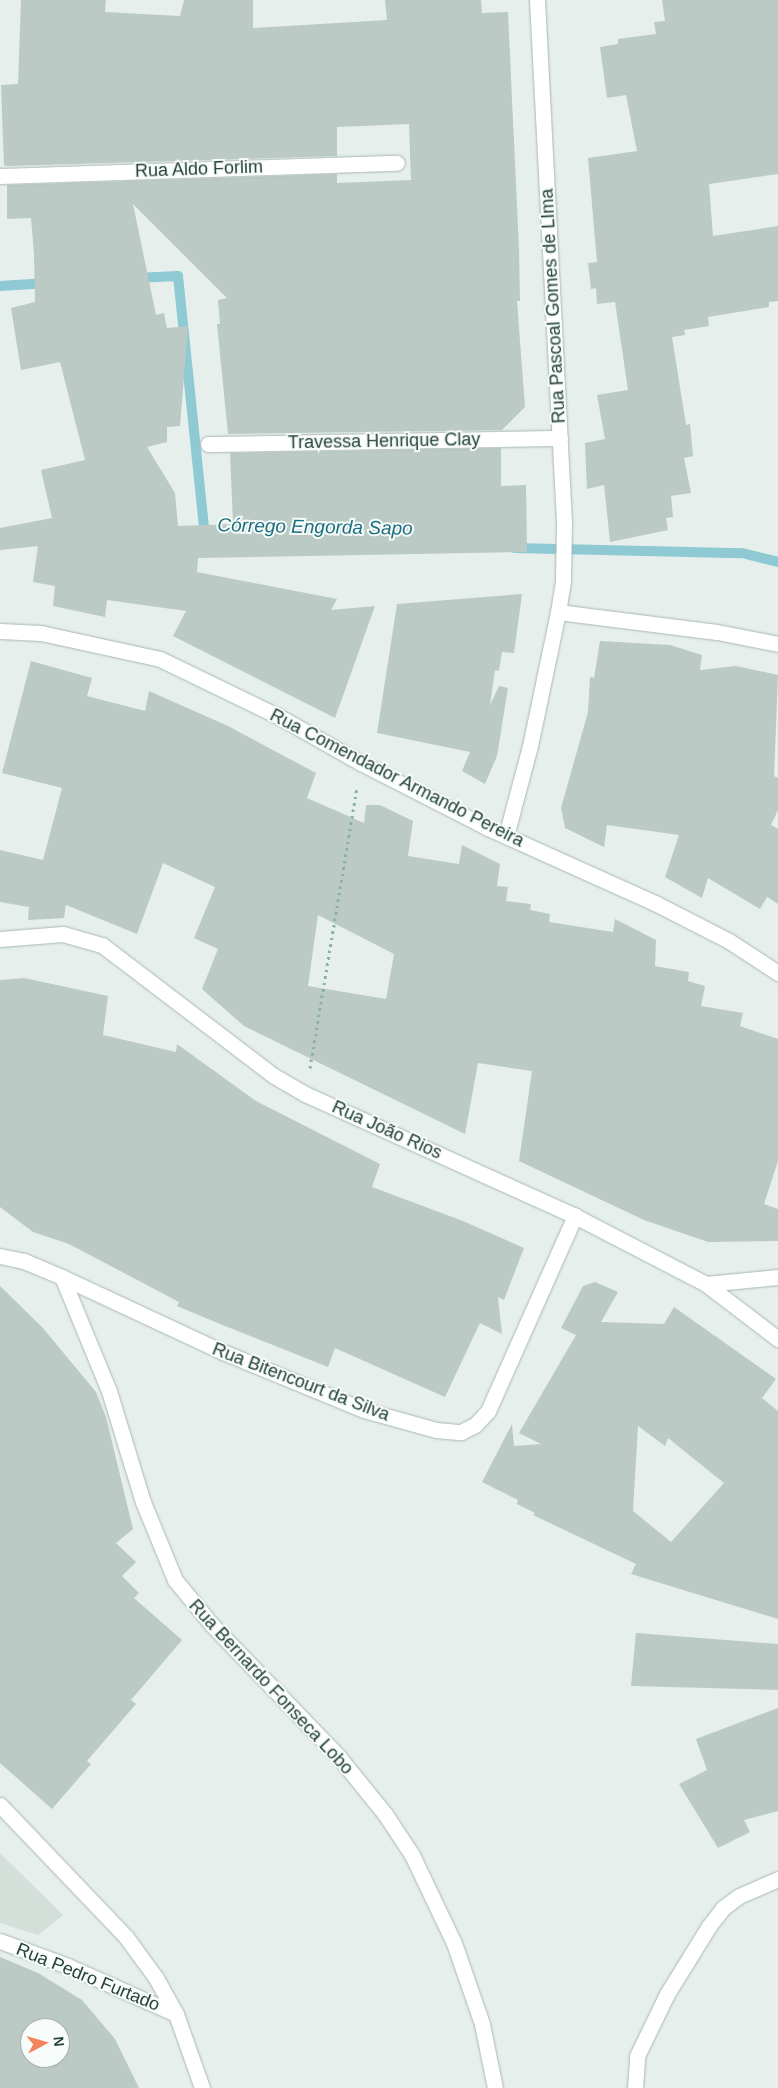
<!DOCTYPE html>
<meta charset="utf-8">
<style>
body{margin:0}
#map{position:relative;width:778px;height:2088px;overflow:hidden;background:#e6efeb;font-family:Arial,sans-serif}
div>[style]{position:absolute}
.built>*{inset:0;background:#d4dfda}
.stream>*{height:10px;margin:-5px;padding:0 5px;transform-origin:5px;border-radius:5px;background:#8ec9d4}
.building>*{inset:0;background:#bbcac4}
.path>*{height:3px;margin-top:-1.5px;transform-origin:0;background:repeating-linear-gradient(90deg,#86b3a5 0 2.5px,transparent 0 6.5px)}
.roads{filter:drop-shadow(0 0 1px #a8b8b2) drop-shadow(0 0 1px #a8b8b2)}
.minor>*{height:15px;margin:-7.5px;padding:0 7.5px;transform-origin:7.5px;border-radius:7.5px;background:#fff}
span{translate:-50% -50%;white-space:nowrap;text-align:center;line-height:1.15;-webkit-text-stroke:4px #f7fbf9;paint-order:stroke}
.street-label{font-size:18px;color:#24423a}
.water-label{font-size:19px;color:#1c6f80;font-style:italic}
.north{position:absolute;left:20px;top:2018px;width:50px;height:50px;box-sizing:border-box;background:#f7fbf9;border:1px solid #a3b1ad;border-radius:50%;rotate:84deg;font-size:14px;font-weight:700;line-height:20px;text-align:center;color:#24423a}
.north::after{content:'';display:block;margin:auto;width:18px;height:22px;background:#f4845f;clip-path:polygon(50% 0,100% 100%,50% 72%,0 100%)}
</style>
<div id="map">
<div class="built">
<div style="clip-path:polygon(0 1853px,63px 1915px,38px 1935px,0 1923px)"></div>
</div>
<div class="stream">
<div style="left:135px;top:278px;width:43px;rotate:-2.7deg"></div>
<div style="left:178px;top:276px;width:262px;rotate:84.1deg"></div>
<div style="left:0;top:286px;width:48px;rotate:-3.6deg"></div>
<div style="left:515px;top:548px;width:227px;rotate:1.3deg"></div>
<div style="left:742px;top:553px;width:37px;rotate:14deg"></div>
</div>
<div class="building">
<div style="clip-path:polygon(21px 0,106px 0,105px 12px,180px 16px,184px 0,253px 0,253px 28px,387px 20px,385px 0,481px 0,482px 13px,508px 12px,519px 250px,520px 301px,517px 301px,525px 407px,502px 430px,228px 434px,217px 324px,220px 324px,218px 300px,227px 298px,133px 204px,156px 315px,164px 313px,167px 328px,188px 326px,180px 426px,167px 427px,167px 442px,147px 447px,175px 493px,178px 526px,233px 524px,230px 453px,501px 448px,501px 486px,526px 485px,527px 552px,198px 558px,197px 572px,337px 599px,331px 610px,375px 606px,335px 718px,173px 636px,186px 611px,107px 600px,105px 617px,53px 606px,55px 586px,33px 582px,38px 546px,0 550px,0 528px,52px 518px,41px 470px,85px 460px,60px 362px,21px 370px,11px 308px,35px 302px,34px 254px,31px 218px,7px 219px,7px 185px,337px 174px,337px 183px,411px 180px,409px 124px,337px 127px,337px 156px,7px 166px,4px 165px,1px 85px,18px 84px)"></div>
<div style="clip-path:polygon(662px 0,778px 0,778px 174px,709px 184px,713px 236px,778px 226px,778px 301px,769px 302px,769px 307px,708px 317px,709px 326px,684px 330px,685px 335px,672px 337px,686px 425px,690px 424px,693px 456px,684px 458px,691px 493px,671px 496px,673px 517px,666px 518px,668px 530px,610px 542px,604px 485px,587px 489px,585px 443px,605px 439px,597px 395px,628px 390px,615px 302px,597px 304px,596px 288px,591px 289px,588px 263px,597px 262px,588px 158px,637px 151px,626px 95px,607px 98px,600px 47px,618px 44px,618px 39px,656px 34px,654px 22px,665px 21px)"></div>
<div style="clip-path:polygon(522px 594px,514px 653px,502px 652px,499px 671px,495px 670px,490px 705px,499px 686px,508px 688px,497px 756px,485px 784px,462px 771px,470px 752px,377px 733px,397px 604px)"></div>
<div style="clip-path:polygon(600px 641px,670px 645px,702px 655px,700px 670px,736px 666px,778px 675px,774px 776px,778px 778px,778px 810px,771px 825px,778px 829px,778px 904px,767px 897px,760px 909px,708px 878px,702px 898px,665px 877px,679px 835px,607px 825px,604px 847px,565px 828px,561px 808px,588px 712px,590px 677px,594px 678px)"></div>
<div style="clip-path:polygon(evenodd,31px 661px,92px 678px,87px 696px,145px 711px,149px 691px,228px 726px,316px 773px,307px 798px,364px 823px,366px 805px,380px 805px,413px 821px,408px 856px,459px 864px,462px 845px,500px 864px,497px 886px,508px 887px,506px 901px,531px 904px,530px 910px,550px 914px,549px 922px,613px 932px,615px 919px,656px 940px,655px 966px,689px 972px,688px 981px,705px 986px,701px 1006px,743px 1013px,740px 1026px,778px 1039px,778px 1161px,764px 1204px,778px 1209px,778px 1241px,708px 1242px,644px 1220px,519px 1161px,532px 1071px,478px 1063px,465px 1134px,244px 1026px,202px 989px,218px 949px,194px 938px,215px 887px,163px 863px,137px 934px,66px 905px,64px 918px,28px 920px,29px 907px,0 902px,0 850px,43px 860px,62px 788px,2px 773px,31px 661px,318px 915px,394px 954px,386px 999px,308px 986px,318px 915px)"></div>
<div style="clip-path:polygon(24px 978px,108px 996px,103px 1035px,176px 1052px,177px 1044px,256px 1101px,380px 1164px,372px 1187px,463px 1221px,524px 1248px,504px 1300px,498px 1297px,502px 1334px,480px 1323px,445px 1397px,335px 1348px,328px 1367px,220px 1324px,177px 1306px,179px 1302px,69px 1244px,33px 1232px,0 1207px,0 980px)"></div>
<div style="clip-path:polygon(evenodd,595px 1282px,618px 1292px,601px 1322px,664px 1324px,674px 1307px,776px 1379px,762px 1398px,778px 1411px,778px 1619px,631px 1574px,636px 1564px,533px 1515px,535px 1513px,517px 1504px,518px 1500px,482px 1482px,512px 1424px,514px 1446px,541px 1444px,519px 1433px,576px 1335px,561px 1328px,583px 1286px,595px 1282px,638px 1426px,665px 1446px,668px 1438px,724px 1483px,671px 1542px,633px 1511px,638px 1426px)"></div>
<div style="clip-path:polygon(0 1286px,42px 1327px,96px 1392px,106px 1417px,133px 1529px,116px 1543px,136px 1562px,122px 1576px,139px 1593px,134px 1598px,182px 1640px,131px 1700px,136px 1704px,87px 1761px,91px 1764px,52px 1809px,0 1763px)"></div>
<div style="clip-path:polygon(636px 1633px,778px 1644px,778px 1690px,631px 1686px)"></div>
<div style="clip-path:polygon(778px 1708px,778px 1811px,744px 1820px,750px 1832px,718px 1848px,679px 1784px,707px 1770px,696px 1739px)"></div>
<div style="clip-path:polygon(evenodd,0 1957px,38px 1973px,82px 2000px,115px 2039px,139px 2088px,0 2088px,0 1957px,30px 2028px,60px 2028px,60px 2058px,30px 2058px,30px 2028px)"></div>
</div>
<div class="path">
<div style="left:310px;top:1068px;width:284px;rotate:-80.5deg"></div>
</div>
<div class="roads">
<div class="minor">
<div style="left:537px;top:0;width:523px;rotate:87.04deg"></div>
<div style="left:564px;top:522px;width:59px;rotate:91deg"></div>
<div style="left:563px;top:581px;width:31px;rotate:99deg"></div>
<div style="left:0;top:176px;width:397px;rotate:-1.9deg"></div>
<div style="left:208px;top:444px;width:352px;rotate:-1deg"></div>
<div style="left:0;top:631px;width:41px;rotate:2.8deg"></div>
<div style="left:41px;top:633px;width:122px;rotate:12.3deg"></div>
<div style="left:160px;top:659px;width:129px;rotate:25.8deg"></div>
<div style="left:276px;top:715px;width:98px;rotate:29.5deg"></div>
<div style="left:361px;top:763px;width:143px;rotate:27.1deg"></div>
<div style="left:488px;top:828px;width:183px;rotate:24.2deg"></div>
<div style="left:655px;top:903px;width:83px;rotate:27.2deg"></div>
<div style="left:729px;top:941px;width:59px;rotate:33.1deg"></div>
<div style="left:506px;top:836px;width:93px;rotate:-75.1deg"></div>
<div style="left:530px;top:746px;width:137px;rotate:-78.2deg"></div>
<div style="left:558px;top:612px;width:160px;rotate:7.2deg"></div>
<div style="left:717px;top:632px;width:62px;rotate:11.1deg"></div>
<div style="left:0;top:939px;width:63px;rotate:-4.5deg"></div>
<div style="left:63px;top:934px;width:41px;rotate:15.8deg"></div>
<div style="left:102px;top:945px;width:216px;rotate:37.3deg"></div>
<div style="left:274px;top:1076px;width:36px;rotate:30deg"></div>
<div style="left:305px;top:1094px;width:296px;rotate:24.3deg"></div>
<div style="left:575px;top:1216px;width:148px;rotate:27.4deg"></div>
<div style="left:706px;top:1284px;width:91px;rotate:37.4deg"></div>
<div style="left:0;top:1256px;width:25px;rotate:12deg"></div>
<div style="left:24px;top:1261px;width:41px;rotate:22.8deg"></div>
<div style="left:62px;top:1277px;width:178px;rotate:25deg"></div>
<div style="left:223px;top:1352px;width:152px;rotate:22.4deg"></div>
<div style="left:364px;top:1410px;width:75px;rotate:15.5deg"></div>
<div style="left:436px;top:1430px;width:25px;rotate:5deg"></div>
<div style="left:461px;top:1432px;width:16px;rotate:-27deg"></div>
<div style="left:475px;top:1425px;width:19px;rotate:-47deg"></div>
<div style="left:488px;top:1411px;width:214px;rotate:-66deg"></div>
<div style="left:62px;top:1277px;width:123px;rotate:67.6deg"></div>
<div style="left:109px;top:1391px;width:116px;rotate:73deg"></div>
<div style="left:143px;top:1502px;width:84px;rotate:67.7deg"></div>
<div style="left:175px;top:1580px;width:58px;rotate:50.6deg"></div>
<div style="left:212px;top:1625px;width:182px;rotate:46.1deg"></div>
<div style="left:338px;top:1756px;width:75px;rotate:51deg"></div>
<div style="left:385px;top:1814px;width:49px;rotate:56.6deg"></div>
<div style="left:412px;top:1855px;width:98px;rotate:64.5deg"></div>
<div style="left:454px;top:1943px;width:86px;rotate:70.9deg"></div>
<div style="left:482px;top:2024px;width:65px;rotate:78.5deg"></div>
<div style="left:706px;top:1284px;width:72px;rotate:-5.6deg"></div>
<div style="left:0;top:1805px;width:182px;rotate:46.3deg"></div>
<div style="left:126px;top:1937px;width:51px;rotate:53.8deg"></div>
<div style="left:156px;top:1978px;width:41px;rotate:60.9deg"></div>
<div style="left:176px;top:2014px;width:78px;rotate:70.6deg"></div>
<div style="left:0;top:1941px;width:72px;rotate:20.2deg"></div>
<div style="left:68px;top:1966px;width:118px;rotate:24deg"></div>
<div style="left:635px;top:2088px;width:32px;rotate:-86deg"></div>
<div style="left:637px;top:2056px;width:69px;rotate:-64.2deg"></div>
<div style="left:667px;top:1994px;width:80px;rotate:-58.3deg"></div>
<div style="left:709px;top:1926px;width:23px;rotate:-52deg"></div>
<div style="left:723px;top:1908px;width:20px;rotate:-37deg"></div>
<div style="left:739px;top:1896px;width:43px;rotate:-23.6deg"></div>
</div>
</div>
<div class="street-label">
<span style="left:199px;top:169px;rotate:-2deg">Rua Aldo Forlim</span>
<span style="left:553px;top:306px;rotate:-93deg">Rua Pascoal Gomes de LIma</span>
<span style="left:384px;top:441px;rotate:-1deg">Travessa Henrique Clay</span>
<span style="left:397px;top:778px;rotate:27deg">Rua Comendador Armando Pereira</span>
<span style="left:387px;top:1130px;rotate:24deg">Rua João Rios</span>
<span style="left:301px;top:1382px;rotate:21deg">Rua Bitencourt da Silva</span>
<span style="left:271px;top:1687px;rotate:47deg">Rua Bernardo Fonseca Lobo</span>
<span style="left:88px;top:1977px;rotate:22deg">Rua Pedro Furtado</span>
</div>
<div class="water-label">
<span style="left:315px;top:527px;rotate:1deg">Córrego Engorda Sapo</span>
</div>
<div class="north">N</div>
</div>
